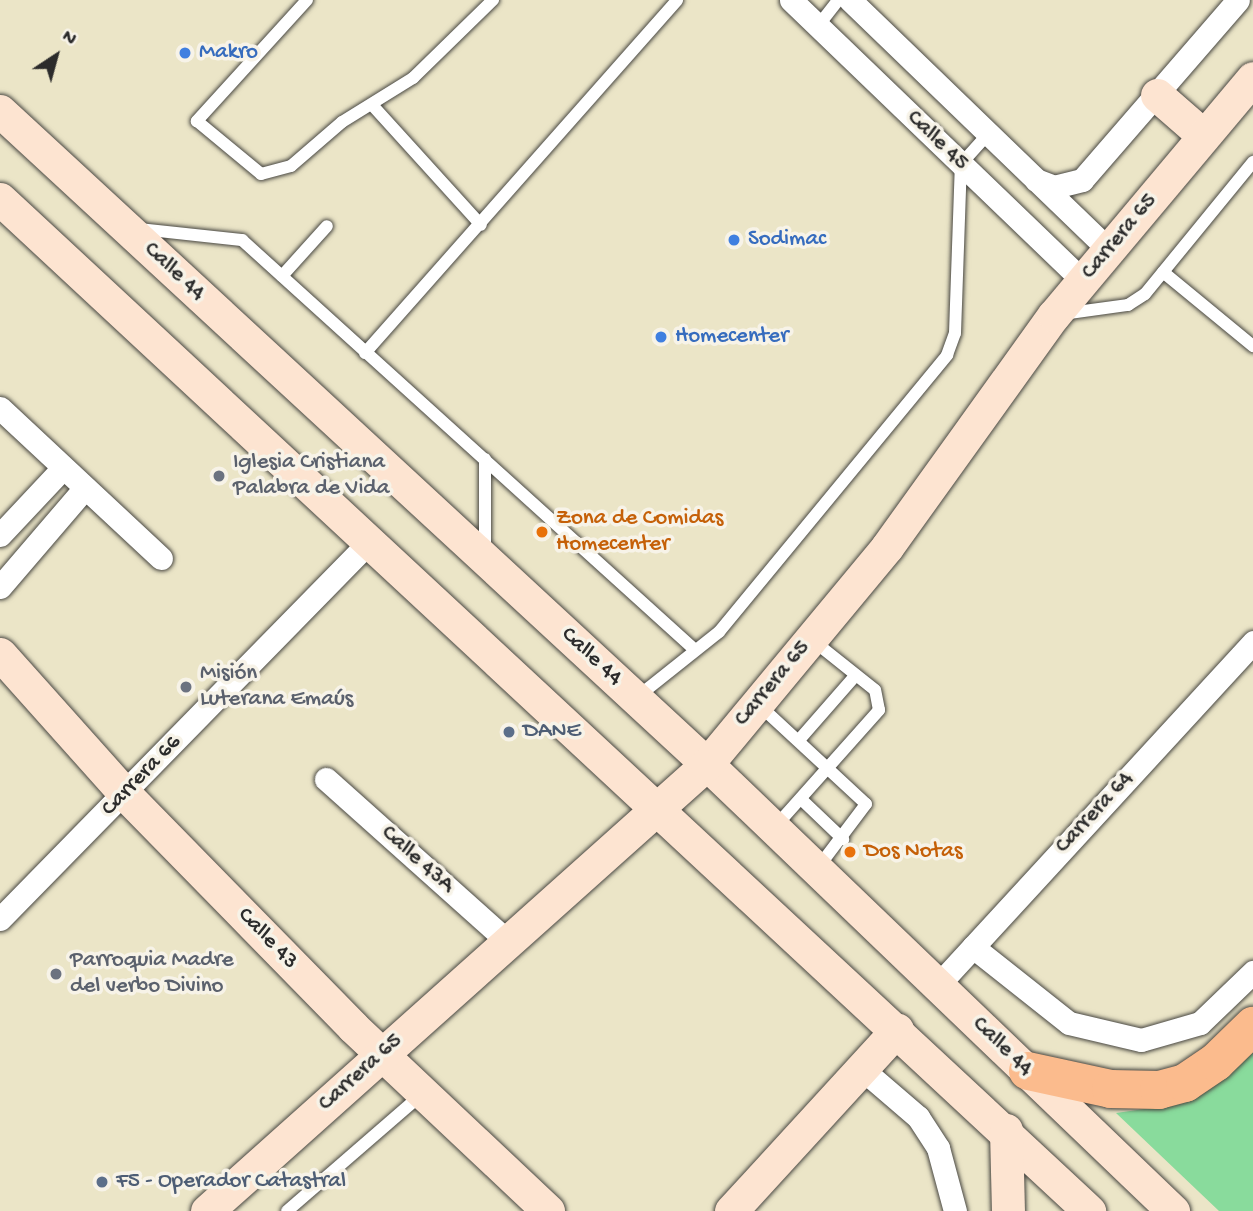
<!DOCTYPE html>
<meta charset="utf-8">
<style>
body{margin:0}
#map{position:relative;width:1253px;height:1211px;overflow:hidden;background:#ebe5c7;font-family:"Gochi Hand",sans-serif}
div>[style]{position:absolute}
.green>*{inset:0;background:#89db9c}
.roads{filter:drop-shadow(0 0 2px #484742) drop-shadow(0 0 2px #484742)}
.lane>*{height:12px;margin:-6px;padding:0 6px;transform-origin:6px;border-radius:6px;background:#fff}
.street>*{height:23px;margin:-11.5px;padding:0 11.5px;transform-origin:11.5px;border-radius:11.5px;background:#fff}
.secondary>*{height:33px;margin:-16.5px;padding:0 16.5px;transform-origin:16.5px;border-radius:16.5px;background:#fde4d1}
.highway>*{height:38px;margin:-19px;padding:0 19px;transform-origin:19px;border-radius:19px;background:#fbbb8d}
.dots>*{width:19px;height:19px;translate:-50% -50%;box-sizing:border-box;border:4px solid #f7f3e8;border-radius:50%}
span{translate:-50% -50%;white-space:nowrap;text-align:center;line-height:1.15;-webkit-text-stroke:7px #f7f3e8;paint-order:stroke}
.shop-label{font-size:23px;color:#366cbe}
.left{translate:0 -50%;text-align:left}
.street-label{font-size:23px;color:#2b2b2b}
.worship-label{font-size:23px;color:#5b616d}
.food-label{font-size:23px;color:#c56008}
.service-label{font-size:23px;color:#4e5e75}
.north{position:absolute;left:21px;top:21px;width:70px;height:70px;-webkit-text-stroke:5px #f7f3e8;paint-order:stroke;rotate:36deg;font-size:19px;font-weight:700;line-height:28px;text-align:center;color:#2b2b2b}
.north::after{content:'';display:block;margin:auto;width:24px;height:32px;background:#2b2b2b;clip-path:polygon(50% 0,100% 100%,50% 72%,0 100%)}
</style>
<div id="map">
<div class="green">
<div style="clip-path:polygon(1253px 1042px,1253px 1211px,1219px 1211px,1116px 1113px,1151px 1108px)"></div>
</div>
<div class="roads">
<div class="lane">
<div style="left:307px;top:0;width:164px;rotate:132.3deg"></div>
<div style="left:197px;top:121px;width:83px;rotate:39.6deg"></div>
<div style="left:261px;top:174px;width:31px;rotate:-15deg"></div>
<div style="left:291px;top:166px;width:67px;rotate:-40.8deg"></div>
<div style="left:342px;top:122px;width:84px;rotate:-31.8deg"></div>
<div style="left:413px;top:78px;width:112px;rotate:-44.3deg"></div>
<div style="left:818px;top:26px;width:33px;rotate:-52deg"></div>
<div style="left:374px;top:107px;width:159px;rotate:47.8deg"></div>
<div style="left:140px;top:229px;width:103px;rotate:6.2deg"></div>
<div style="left:242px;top:240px;width:611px;rotate:42.15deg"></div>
<div style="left:1163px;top:272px;width:117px;rotate:39.4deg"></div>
<div style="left:282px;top:276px;width:67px;rotate:-48deg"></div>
<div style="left:1062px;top:314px;width:67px;rotate:-7.8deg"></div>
<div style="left:1128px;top:305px;width:20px;rotate:-33deg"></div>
<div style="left:1145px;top:294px;width:171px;rotate:-50.7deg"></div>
<div style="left:365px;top:353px;width:471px;rotate:-48.5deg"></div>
<div style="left:485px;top:552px;width:93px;rotate:-90deg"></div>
<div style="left:636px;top:698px;width:106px;rotate:-38.5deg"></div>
<div style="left:719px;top:632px;width:359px;rotate:-50.5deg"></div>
<div style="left:947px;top:355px;width:23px;rotate:-70deg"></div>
<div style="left:955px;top:333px;width:169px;rotate:-88deg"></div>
<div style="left:961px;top:164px;width:40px;rotate:-48deg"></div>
<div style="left:758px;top:704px;width:147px;rotate:42.8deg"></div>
<div style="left:866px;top:804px;width:81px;rotate:127deg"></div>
<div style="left:799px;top:740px;width:86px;rotate:-48.8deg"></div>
<div style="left:802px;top:800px;width:57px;rotate:43.6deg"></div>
<div style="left:774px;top:828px;width:158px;rotate:-48.3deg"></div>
<div style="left:879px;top:710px;width:20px;rotate:-101deg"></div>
<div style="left:875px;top:690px;width:82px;rotate:-141.4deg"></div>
<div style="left:287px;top:1211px;width:179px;rotate:-40.9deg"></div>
</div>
<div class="street">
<div style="left:791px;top:0;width:405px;rotate:43.9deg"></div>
<div style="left:850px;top:0;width:360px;rotate:44deg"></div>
<div style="left:1036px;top:180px;width:19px;rotate:21deg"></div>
<div style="left:1054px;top:187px;width:29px;rotate:-14deg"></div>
<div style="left:1082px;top:180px;width:238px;rotate:-49.1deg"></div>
<div style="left:0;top:408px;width:220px;rotate:43deg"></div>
<div style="left:0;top:535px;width:92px;rotate:-46.8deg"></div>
<div style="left:0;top:587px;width:130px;rotate:-49.4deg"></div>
<div style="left:326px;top:779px;width:243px;rotate:41.8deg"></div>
<div style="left:0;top:919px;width:529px;rotate:-45.61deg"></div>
<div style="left:973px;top:947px;width:122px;rotate:38.4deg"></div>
<div style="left:1069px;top:1023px;width:74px;rotate:13.3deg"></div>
<div style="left:1141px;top:1040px;width:61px;rotate:-16.1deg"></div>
<div style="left:1200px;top:1023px;width:74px;rotate:-43.9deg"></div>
<div style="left:938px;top:985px;width:466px;rotate:-47.4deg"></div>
<div style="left:862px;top:1069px;width:74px;rotate:40.6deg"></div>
<div style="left:918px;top:1117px;width:37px;rotate:57deg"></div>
<div style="left:938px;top:1148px;width:65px;rotate:74.9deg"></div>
</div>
<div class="secondary">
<div style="left:1157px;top:95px;width:62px;rotate:41.1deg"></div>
<div style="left:0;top:111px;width:962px;rotate:42.73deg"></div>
<div style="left:707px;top:764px;width:646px;rotate:43.81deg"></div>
<div style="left:0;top:199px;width:1487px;rotate:42.9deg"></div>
<div style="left:0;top:654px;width:188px;rotate:48.2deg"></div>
<div style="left:125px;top:794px;width:326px;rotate:45.6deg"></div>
<div style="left:353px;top:1027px;width:268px;rotate:43.3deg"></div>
<div style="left:1006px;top:1130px;width:81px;rotate:88.6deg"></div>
<div style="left:207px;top:1211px;width:671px;rotate:-41.8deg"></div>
<div style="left:707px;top:764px;width:282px;rotate:-50.3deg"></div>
<div style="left:887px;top:547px;width:286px;rotate:-54.3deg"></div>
<div style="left:1054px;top:315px;width:309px;rotate:-50deg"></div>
<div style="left:731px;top:1211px;width:246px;rotate:-47.5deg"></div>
</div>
<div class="highway">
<div style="left:1028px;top:1071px;width:85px;rotate:12.2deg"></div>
<div style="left:1111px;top:1089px;width:48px;rotate:1.2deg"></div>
<div style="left:1159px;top:1090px;width:27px;rotate:-15deg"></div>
<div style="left:1185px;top:1083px;width:37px;rotate:-34deg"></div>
<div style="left:1216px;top:1062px;width:52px;rotate:-44.2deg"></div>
</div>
</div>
<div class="dots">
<div style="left:185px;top:53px;background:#3f7fe0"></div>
<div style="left:734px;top:240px;background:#3f7fe0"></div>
<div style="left:661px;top:337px;background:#3f7fe0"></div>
<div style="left:219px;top:476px;background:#6b7280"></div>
<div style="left:542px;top:532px;background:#e8710a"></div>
<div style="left:186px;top:687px;background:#6b7280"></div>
<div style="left:509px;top:732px;background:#5c6f8a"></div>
<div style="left:850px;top:852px;background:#e8710a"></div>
<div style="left:56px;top:974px;background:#6b7280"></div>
<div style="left:102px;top:1182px;background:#5c6f8a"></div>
</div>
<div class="shop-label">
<span class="left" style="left:199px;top:53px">Makro</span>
<span class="left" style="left:748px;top:240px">Sodimac</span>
<span class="left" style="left:675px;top:337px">Homecenter</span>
</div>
<div class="street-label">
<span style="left:937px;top:141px;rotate:44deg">Calle 45</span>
<span style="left:1120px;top:237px;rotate:-50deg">Carrera 65</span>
<span style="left:174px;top:272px;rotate:43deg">Calle 44</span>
<span style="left:591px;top:657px;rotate:43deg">Calle 44</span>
<span style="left:773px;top:684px;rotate:-50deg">Carrera 65</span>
<span style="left:142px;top:776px;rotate:-46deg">Carrera 66</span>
<span style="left:1095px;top:813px;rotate:-47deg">Carrera 64</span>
<span style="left:417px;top:860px;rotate:42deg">Calle 43A</span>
<span style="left:267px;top:939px;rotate:46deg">Calle 43</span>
<span style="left:1002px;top:1047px;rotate:44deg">Calle 44</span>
<span style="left:361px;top:1073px;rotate:-42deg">Carrera 65</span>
</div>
<div class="worship-label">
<span class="left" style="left:233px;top:476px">Iglesia Cristiana<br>Palabra de Vida</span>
<span class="left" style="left:200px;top:687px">Misión<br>Luterana Emaús</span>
<span class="left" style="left:70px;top:974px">Parroquia Madre<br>del verbo Divino</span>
</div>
<div class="food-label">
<span class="left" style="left:556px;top:532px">Zona de Comidas<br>Homecenter</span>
<span class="left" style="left:864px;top:852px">Dos Notas</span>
</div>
<div class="service-label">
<span class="left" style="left:523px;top:732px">DANE</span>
<span class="left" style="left:116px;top:1182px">F5 - Operador Catastral</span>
</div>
<div class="north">N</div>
</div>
